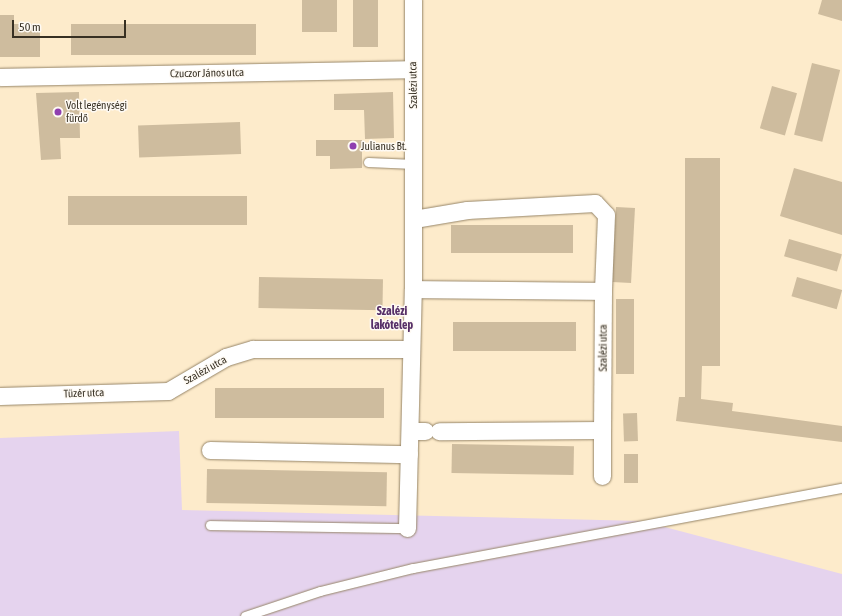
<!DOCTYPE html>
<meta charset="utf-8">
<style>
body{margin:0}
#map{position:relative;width:842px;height:616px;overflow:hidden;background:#fdebcb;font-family:"Asap Condensed",sans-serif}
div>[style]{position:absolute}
.green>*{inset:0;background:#e5d3ee}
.building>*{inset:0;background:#cebc9e;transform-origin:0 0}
.roads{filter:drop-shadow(0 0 1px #968568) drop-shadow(0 0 1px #968568)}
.lane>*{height:9px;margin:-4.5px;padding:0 4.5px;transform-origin:4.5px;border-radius:4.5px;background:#fff}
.street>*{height:17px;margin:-8.5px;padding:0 8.5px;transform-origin:8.5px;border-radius:8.5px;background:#fff}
.dots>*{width:11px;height:11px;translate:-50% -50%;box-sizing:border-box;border:2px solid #fefaf4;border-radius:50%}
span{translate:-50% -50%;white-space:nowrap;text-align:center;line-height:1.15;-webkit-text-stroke:3px #fefaf4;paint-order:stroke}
.street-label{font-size:11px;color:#373023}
.poi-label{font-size:11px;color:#373023}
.left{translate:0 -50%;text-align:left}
.neighbourhood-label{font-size:12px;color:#573068;font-weight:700}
.scale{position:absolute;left:12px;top:20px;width:114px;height:18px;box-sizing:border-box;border:2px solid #373023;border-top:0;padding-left:5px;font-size:12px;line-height:14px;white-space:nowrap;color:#373023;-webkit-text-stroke:3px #fefaf4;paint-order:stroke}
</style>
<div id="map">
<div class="green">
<div style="clip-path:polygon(179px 431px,182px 510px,642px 521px,842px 574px,842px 616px,0 616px,0 438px)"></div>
</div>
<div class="building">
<div style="left:302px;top:0;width:35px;height:32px"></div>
<div style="left:353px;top:0;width:25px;height:47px"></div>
<div style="clip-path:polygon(822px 0,842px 0,842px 21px,818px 14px)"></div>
<div style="clip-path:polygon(0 15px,14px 15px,14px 24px,40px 24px,40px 57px,0 57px)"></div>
<div style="left:256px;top:24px;width:31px;height:185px;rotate:90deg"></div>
<div style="left:812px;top:63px;width:29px;height:74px;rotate:14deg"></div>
<div style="left:772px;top:86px;width:26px;height:44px;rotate:16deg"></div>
<div style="clip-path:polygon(79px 92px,80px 138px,60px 138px,61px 159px,41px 160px,36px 93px)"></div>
<div style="clip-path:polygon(393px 92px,394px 138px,365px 139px,364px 110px,334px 110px,334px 94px)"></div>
<div style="left:240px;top:122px;width:32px;height:102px;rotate:88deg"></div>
<div style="clip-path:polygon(316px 140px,362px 140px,362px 168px,330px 169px,330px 156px,316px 156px)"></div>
<div style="clip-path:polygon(685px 158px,720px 158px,720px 366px,702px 366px,701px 399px,733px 403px,732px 411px,842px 426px,842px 442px,676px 421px,679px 397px,685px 397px)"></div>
<div style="clip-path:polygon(794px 168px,842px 182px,842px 235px,780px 216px)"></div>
<div style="left:247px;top:196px;width:29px;height:179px;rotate:90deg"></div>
<div style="left:616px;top:207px;width:19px;height:75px;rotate:3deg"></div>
<div style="left:451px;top:225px;width:122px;height:28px"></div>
<div style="left:789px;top:239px;width:55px;height:18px;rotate:16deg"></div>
<div style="left:259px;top:277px;width:124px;height:31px;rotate:1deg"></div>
<div style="left:797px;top:277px;width:47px;height:20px;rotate:16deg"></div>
<div style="left:616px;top:299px;width:18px;height:75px"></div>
<div style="left:453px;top:322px;width:123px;height:29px"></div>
<div style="left:215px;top:388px;width:169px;height:30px"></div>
<div style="left:637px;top:413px;width:28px;height:14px;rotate:88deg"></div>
<div style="left:452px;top:444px;width:122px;height:29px;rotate:1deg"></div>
<div style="left:624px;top:454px;width:14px;height:29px"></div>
<div style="left:207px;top:469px;width:180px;height:34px;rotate:1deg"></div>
</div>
<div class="roads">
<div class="lane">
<div style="left:368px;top:162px;width:46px;rotate:2.5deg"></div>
<div style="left:210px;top:525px;width:197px;rotate:0.9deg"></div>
<div style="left:245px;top:616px;width:79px;rotate:-18.4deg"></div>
<div style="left:320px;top:591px;width:96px;rotate:-13.9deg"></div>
<div style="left:413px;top:568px;width:436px;rotate:-10.6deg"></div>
</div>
<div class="street">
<div style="left:0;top:77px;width:413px;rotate:-1.1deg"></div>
<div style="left:414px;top:219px;width:54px;rotate:-9.6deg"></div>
<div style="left:467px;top:210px;width:128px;rotate:-3.1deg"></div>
<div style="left:595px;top:203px;width:16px;rotate:47deg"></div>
<div style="left:606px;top:215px;width:76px;rotate:92.3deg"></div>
<div style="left:413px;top:289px;width:190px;rotate:0.6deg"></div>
<div style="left:603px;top:291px;width:139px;rotate:90.4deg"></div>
<div style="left:602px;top:430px;width:163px;rotate:179.6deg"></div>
<div style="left:0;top:396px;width:168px;rotate:-1.7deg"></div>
<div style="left:168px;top:391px;width:67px;rotate:-30.4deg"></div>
<div style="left:226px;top:357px;width:28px;rotate:-17deg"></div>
<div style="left:253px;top:349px;width:158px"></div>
<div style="left:602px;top:430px;width:46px;rotate:90deg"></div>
<div style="left:410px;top:431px;width:15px"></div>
<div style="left:210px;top:450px;width:199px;rotate:1.2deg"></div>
<div style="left:407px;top:528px;width:239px;rotate:-88.6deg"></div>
<div style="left:413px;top:289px;width:289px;rotate:-90deg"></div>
</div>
</div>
<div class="dots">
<div style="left:58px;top:112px;background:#8f3fb0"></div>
<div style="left:353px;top:146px;background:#8f3fb0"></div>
</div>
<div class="street-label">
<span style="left:207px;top:73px;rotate:-1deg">Czuczor János utca</span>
<span style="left:413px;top:85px;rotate:-91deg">Szalézi utca</span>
<span style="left:603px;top:348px;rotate:-90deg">Szalézi utca</span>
<span style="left:205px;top:370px;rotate:-29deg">Szalézi utca</span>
<span style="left:84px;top:393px;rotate:-2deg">Tüzér utca</span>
</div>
<div class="poi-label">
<span class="left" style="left:66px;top:112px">Volt legénységi<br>fürdő</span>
<span class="left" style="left:361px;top:146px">Julianus Bt.</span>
</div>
<div class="neighbourhood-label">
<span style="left:392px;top:319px">Szalézi<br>lakótelep</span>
</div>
<div class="scale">50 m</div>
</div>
